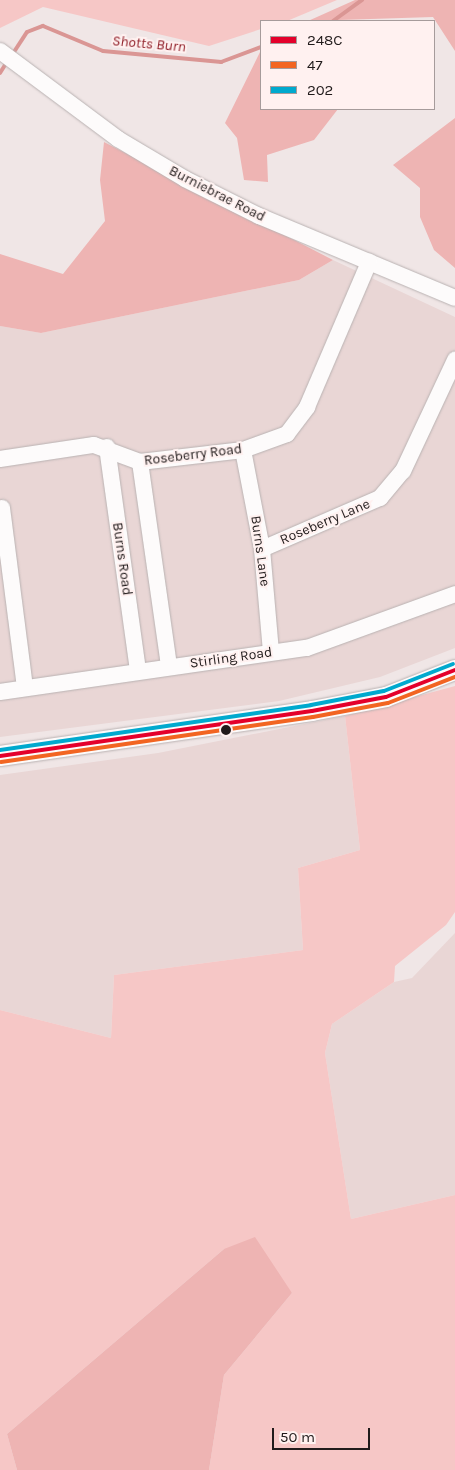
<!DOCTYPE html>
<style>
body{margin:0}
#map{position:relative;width:455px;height:1470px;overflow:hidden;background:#f0e6e6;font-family:Karla,sans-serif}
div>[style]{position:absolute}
.built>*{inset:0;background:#e9d6d5}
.green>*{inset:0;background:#f6c7c6}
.forest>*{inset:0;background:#eeb4b3}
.stream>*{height:4px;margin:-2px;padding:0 2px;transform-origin:2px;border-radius:2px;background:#da9694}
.roads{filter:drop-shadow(0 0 1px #b9b2b2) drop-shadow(0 0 1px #b9b2b2)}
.minor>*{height:16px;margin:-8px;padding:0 8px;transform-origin:8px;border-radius:8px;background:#fdfbfb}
.major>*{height:20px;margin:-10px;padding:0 10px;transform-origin:10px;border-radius:10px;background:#fdfbfb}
.bus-1>*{height:4px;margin:-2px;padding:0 2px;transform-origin:2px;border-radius:2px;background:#e4002b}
.bus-2>*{height:4px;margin:-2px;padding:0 2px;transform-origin:2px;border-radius:2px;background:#f26522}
.bus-3>*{height:4px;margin:-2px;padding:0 2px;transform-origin:2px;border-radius:2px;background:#00a9ce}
.dots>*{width:14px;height:14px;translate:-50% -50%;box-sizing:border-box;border:2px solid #fff1f0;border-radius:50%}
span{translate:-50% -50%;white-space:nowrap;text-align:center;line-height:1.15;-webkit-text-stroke:4px #fff1f0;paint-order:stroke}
.street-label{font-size:14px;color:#211b1b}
.water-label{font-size:15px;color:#901f28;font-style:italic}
.legend{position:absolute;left:260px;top:20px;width:175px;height:90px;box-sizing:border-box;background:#fff1f0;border:1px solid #a69b9b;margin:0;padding:6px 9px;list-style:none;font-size:15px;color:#211b1b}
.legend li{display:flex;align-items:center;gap:10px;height:25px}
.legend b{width:25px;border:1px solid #a69b9b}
.scale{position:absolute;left:272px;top:1428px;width:98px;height:22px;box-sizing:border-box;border:2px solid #211b1b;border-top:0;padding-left:6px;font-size:15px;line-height:18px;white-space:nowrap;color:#211b1b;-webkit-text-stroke:4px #fff1f0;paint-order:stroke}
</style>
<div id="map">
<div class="built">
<div style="clip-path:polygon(333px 260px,455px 317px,455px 648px,380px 677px,279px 701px,0 737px,0 326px,41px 333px,299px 280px)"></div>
<div style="clip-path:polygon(345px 716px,360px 850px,298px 868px,303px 950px,114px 975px,111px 1038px,0 1010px,0 775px,158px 753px)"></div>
<div style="clip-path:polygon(455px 933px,455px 1195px,351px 1219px,325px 1053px,332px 1024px,394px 982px,412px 978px)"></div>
</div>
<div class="green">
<div style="clip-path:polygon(0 0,337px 0,287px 21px,261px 21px,261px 29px,209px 46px,43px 7px,0 28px)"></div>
<div style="clip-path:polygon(455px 686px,455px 912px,446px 925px,395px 966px,394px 982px,332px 1024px,325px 1053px,351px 1219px,455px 1195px,455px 1470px,209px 1470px,224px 1375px,292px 1293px,224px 1249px,7px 1434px,17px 1470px,0 1470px,0 1010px,111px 1038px,114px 975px,303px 950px,298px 868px,360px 850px,345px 716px)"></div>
</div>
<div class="forest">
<div style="clip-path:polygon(355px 0,455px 0,455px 51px,433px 17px,308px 21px)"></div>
<div style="clip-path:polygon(261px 50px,261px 109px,338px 109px,314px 140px,267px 155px,268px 182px,244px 180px,237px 138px,225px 123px)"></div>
<div style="clip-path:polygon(455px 118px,455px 268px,434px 250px,420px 217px,420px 188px,393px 165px)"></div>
<div style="clip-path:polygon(104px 142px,333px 260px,299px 280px,41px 333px,0 326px,0 254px,63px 274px,105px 221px,100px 180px)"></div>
<div style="clip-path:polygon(255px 1237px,292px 1293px,224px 1375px,209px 1470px,17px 1470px,7px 1434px,224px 1249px)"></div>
</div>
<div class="stream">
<div style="left:333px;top:21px;width:36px;rotate:-36deg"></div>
<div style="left:12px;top:55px;width:27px;rotate:-57deg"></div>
<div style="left:27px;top:32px;width:17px;rotate:-21deg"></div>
<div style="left:43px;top:26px;width:65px;rotate:22.6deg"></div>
<div style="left:103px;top:51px;width:119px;rotate:5.3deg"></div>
<div style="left:221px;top:62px;width:43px;rotate:-20.6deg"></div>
<div style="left:0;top:73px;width:13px;rotate:-58deg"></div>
</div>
<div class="roads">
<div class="minor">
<div style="left:0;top:51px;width:147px;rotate:36.7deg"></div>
<div style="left:118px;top:139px;width:78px;rotate:30.8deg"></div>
<div style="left:185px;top:179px;width:83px;rotate:26.6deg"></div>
<div style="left:259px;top:216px;width:212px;rotate:22.7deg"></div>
<div style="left:107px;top:447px;width:226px;rotate:82.1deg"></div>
<div style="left:243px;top:450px;width:101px;rotate:79.1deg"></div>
<div style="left:262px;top:549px;width:103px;rotate:85deg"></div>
<div style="left:0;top:459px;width:95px;rotate:-8.5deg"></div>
<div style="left:94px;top:445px;width:49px;rotate:20.3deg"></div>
<div style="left:140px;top:462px;width:104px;rotate:-6.6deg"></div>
<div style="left:243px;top:450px;width:47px;rotate:-20deg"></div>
<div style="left:287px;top:434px;width:34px;rotate:-53deg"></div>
<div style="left:307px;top:407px;width:158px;rotate:-66.8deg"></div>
<div style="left:140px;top:462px;width:207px;rotate:81.9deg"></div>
<div style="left:2px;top:508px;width:181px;rotate:82.7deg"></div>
<div style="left:262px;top:549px;width:129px;rotate:-23.4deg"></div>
<div style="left:380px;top:498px;width:35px;rotate:-50deg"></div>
<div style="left:403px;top:471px;width:123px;rotate:-64.9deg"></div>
<div style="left:0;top:692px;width:310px;rotate:-8.2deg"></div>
<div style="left:307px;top:648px;width:158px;rotate:-20deg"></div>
</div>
<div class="major">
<div style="left:0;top:756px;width:315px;rotate:-8.2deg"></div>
<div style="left:312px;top:711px;width:75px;rotate:-10.7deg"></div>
<div style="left:386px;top:697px;width:74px;rotate:-21.4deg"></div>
</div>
</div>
<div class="bus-1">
<div style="left:0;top:756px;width:315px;rotate:-8.2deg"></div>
<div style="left:312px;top:711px;width:75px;rotate:-10.7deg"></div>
<div style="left:386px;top:697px;width:74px;rotate:-21.4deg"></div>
</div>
<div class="bus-2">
<div style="left:1px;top:762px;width:315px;rotate:-8.2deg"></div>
<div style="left:313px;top:717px;width:76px;rotate:-10.6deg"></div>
<div style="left:388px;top:703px;width:72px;rotate:-21.2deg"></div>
</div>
<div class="bus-3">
<div style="left:0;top:750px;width:314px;rotate:-8.2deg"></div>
<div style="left:311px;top:705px;width:74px;rotate:-10.9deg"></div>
<div style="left:384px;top:691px;width:74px;rotate:-21.4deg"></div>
</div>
<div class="dots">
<div style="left:226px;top:730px;background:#211b1b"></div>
</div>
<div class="street-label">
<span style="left:217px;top:194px;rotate:27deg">Burniebrae Road</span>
<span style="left:193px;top:455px;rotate:-7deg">Roseberry Road</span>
<span style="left:325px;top:522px;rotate:-23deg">Roseberry Lane</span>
<span style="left:260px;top:551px;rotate:82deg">Burns Lane</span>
<span style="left:122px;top:559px;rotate:82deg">Burns Road</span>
<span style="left:231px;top:658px;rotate:-8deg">Stirling Road</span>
</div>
<div class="water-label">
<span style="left:149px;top:44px;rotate:5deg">Shotts Burn</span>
</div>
<ul class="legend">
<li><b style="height:6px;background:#e4002b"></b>248C</li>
<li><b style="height:6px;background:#f26522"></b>47</li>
<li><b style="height:6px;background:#00a9ce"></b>202</li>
</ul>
<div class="scale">50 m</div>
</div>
